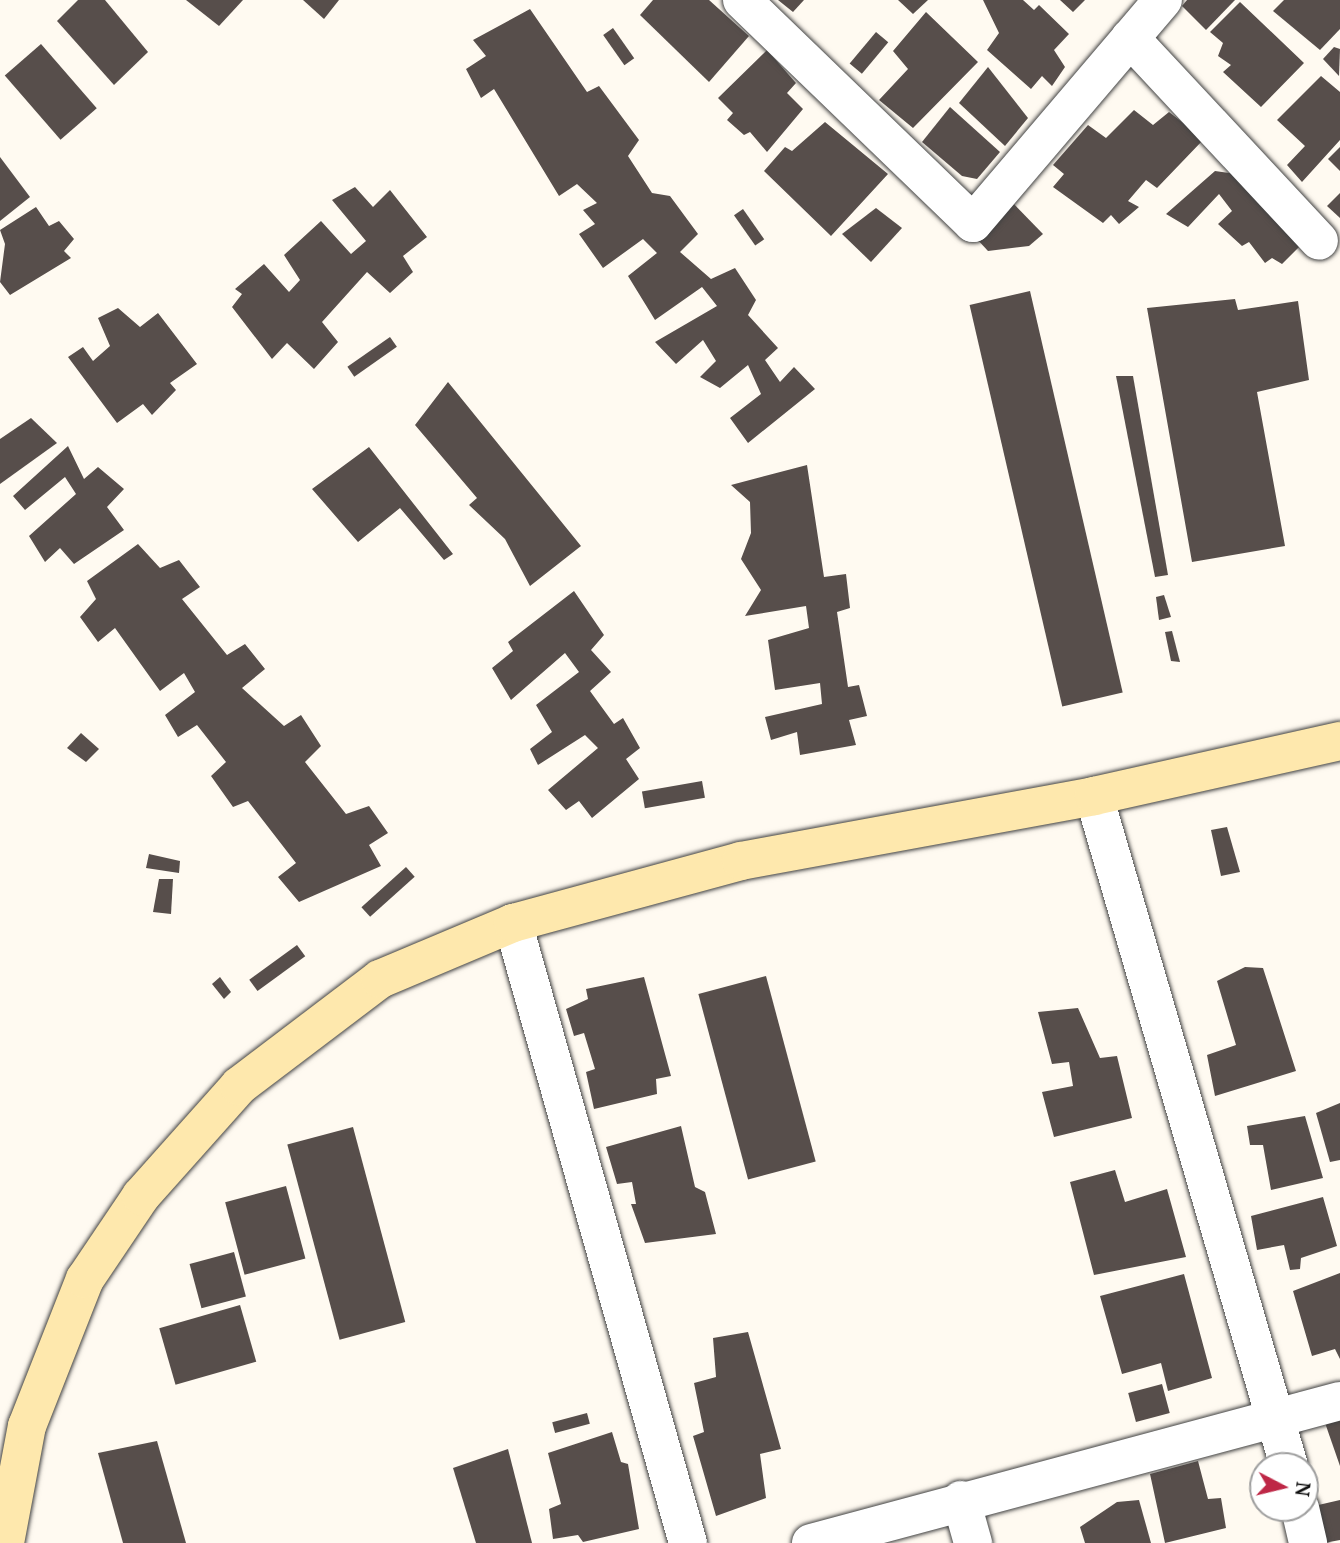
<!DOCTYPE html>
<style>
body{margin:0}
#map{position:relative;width:1340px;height:1543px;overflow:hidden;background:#fffaf1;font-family:"PT Serif",serif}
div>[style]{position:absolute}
.building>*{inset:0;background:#574e4b;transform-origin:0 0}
.roads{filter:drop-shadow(0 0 2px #424242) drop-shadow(0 0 2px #424242)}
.street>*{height:38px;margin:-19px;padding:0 19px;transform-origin:19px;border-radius:19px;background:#fff}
.secondary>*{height:38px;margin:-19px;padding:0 19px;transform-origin:19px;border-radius:19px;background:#fee8ad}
span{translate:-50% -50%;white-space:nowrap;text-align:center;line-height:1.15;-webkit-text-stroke:7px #fff;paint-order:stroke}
.north{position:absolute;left:1249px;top:1452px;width:70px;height:70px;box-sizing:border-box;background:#fff;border:2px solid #9f9f9f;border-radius:50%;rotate:97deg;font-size:19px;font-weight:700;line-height:28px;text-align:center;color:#0f0f0f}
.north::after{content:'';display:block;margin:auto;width:24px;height:32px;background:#be2746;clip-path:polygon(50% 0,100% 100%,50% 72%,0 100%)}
</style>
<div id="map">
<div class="building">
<div style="clip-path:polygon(78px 0,105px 0,148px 52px,114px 85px,57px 21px)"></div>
<div style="clip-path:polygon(186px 0,243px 0,219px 26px)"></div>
<div style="clip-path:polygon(303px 0,339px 0,324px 19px)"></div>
<div style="clip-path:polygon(653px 0,709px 0,749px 36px,709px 82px,640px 15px)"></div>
<div style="clip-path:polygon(778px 0,804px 0,793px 12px)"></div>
<div style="clip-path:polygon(898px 0,928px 0,913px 14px)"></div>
<div style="clip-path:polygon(983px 0,1023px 0,1034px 10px,1039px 5px,1069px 34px,1054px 50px,1065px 67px,1052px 86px,1042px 76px,1031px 89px,987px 50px,999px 33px)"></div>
<div style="clip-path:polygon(1060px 0,1099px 0,1085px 0,1073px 12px)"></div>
<div style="clip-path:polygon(1187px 0,1235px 0,1206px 30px,1182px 6px)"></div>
<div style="clip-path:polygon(1284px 0,1340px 0,1340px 29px,1320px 50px,1273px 11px)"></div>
<div style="clip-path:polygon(1240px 2px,1304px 63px,1261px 107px,1223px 72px,1231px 65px,1218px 56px,1223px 43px,1210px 32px)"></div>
<div style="clip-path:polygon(530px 9px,587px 92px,599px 86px,639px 140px,628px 156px,652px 193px,670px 196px,698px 234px,680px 252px,711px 279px,735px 268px,756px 300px,748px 315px,778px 348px,765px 360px,780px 382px,794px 367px,815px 389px,748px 443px,730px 418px,761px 394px,748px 365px,720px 388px,700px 377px,716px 361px,703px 340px,676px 364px,655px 342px,717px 306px,702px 287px,655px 320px,628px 276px,657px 253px,643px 239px,603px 268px,579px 234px,595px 224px,583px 210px,597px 203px,577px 184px,559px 196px,494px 89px,481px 98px,466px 69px,486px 56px,473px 40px)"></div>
<div style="clip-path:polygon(926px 12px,978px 62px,913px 128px,879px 100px,908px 69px,893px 51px)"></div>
<div style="left:613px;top:28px;width:37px;height:12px;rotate:55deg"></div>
<div style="left:876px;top:32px;width:16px;height:41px;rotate:40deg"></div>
<div style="left:41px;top:44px;width:85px;height:48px;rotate:49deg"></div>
<div style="clip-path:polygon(1334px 47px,1340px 49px,1339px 76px,1323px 59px)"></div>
<div style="clip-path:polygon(767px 50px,796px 83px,787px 93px,803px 109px,767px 152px,750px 132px,744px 135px,727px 120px,733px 113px,718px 98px)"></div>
<div style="clip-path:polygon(988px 67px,1028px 118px,1005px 146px,959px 103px)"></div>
<div style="clip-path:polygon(1321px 76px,1340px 92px,1340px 140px,1302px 182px,1287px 165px,1305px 146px,1277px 120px)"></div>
<div style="clip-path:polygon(950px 107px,1000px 152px,977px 179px,962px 176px,922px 142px)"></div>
<div style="clip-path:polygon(1134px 110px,1153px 125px,1169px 112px,1204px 139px,1157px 188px,1146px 180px,1128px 201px,1139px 207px,1119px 224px,1111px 215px,1103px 223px,1053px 187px,1064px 174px,1053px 165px,1088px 125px,1106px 138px)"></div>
<div style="clip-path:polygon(825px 122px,888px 174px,831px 236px,764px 171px,785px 147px,792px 151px)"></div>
<div style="clip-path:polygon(1340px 147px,1340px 171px,1328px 159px)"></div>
<div style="clip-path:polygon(0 157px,30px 197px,0 221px)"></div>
<div style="clip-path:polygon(1215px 171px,1236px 174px,1304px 242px,1282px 264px,1272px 258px,1265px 263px,1249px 242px,1242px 246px,1218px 224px,1232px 211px,1219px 194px,1188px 227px,1166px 214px)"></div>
<div style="clip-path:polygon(355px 187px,373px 207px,390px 190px,427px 237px,403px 256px,413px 272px,390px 293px,367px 272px,322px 322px,338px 342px,314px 369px,287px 343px,272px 359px,232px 307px,242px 294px,235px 289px,264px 264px,289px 292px,300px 280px,284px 255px,321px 221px,351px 254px,366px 241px,332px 200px)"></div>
<div style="clip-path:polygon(1340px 193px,1340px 218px,1327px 206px)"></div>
<div style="clip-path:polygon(1012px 202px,1043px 234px,1029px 246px,988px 251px,976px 238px)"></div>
<div style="clip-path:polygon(36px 207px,49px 226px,59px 221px,74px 239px,64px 251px,71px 258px,10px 295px,0 282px,5px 244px,0 230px)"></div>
<div style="clip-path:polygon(876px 208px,902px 228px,871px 262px,842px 234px)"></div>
<div style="left:743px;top:209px;width:37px;height:11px;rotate:55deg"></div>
<div style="left:1030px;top:291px;width:412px;height:62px;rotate:77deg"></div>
<div style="clip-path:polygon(1235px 299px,1238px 310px,1298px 301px,1309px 380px,1257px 392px,1285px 546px,1192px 562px,1147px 308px)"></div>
<div style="clip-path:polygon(118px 308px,140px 327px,158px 313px,197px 364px,170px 383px,176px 390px,152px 415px,143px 404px,117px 423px,68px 357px,83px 347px,93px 361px,110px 346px,98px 318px)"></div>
<div style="left:390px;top:337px;width:12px;height:52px;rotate:55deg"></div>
<div style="clip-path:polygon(1116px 376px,1133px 376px,1168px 575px,1155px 577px)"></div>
<div style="clip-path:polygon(448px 382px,581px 546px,530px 586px,505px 539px,469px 505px,477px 498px,415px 425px)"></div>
<div style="clip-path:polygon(31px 418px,57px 443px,0 484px,0 439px)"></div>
<div style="clip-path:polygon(68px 446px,84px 479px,98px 467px,124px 489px,107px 507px,124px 530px,74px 564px,60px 548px,45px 562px,29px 536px,76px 494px,65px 477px,25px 510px,13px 496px)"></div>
<div style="clip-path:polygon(369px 447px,453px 554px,444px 560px,400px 508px,358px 542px,312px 489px)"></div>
<div style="clip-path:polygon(807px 465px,824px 577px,846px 574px,850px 608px,837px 612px,848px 687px,859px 685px,867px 716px,849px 720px,856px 745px,800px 755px,797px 732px,771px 740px,765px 717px,822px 704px,820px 683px,775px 690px,768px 640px,809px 628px,806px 606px,745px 616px,761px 590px,741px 559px,751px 533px,750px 502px,731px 485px)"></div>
<div style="clip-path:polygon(138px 544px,160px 568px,179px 560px,200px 587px,182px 599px,227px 655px,245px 644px,265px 669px,242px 688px,284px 726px,301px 715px,321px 746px,305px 762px,346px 814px,369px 806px,388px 833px,369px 845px,381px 866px,299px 902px,278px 877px,296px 863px,248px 801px,233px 807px,211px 776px,226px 762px,197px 725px,178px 737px,165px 715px,195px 692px,184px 673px,160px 691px,115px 628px,98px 642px,80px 617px,96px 599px,87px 581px)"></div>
<div style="clip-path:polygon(574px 591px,604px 635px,591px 650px,611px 672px,590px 691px,614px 724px,623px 718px,640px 748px,626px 759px,639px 779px,592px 818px,579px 801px,566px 810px,548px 790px,598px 748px,585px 735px,538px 765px,530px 749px,552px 732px,536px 705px,579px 672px,565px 653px,511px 700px,492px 668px,513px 651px,508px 642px)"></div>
<div style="clip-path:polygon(1164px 595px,1171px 617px,1159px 620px,1156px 597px)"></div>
<div style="clip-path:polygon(1172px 631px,1180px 662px,1171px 661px,1165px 632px)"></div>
<div style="clip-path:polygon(81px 733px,99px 749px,86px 762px,67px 748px)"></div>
<div style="left:702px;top:781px;width:17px;height:61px;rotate:80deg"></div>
<div style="clip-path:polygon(1227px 827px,1240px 872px,1221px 876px,1211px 830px)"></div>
<div style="clip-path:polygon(149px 854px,180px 861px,179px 873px,146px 868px)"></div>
<div style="left:406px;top:867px;width:13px;height:60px;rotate:48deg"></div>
<div style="clip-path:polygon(159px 879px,173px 879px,171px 914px,153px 912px)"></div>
<div style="left:297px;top:945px;width:14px;height:59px;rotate:54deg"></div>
<div style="clip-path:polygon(1245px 967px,1263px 968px,1296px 1071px,1215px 1096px,1207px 1055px,1236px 1045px,1217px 981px)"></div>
<div style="left:766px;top:976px;width:192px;height:70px;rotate:75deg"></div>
<div style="clip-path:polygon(220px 977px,231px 992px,224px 999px,212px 984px)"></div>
<div style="clip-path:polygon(644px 977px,671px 1076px,656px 1079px,657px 1094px,594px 1109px,586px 1072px,595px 1069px,584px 1033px,574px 1036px,566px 1009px,588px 999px,586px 989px)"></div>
<div style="clip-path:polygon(1078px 1008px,1100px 1058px,1117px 1056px,1132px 1118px,1054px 1137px,1042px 1092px,1073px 1086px,1069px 1062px,1052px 1064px,1038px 1012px)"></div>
<div style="clip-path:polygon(1340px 1103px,1340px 1160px,1330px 1162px,1316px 1113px)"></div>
<div style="clip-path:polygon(1305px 1116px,1323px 1178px,1271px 1190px,1263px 1145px,1250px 1145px,1247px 1126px)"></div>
<div style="clip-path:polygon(681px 1126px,695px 1187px,705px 1192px,716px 1234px,645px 1243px,631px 1204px,636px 1204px,632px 1182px,617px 1184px,606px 1147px)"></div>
<div style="left:353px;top:1127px;width:202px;height:68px;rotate:75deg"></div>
<div style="clip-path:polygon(1115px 1170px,1125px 1202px,1167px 1189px,1186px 1257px,1094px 1275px,1070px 1182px)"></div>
<div style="left:286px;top:1186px;width:75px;height:63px;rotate:75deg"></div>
<div style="clip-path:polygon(1323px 1197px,1337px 1246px,1301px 1258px,1300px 1269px,1290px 1270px,1284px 1245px,1257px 1250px,1251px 1216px)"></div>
<div style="left:234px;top:1252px;width:46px;height:46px;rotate:75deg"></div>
<div style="clip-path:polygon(1340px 1273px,1340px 1359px,1335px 1349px,1312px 1356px,1293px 1291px)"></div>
<div style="clip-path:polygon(1184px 1274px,1212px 1378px,1168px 1391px,1161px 1363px,1122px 1374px,1100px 1296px)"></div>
<div style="left:240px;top:1305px;width:59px;height:84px;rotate:74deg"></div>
<div style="clip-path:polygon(748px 1332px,781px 1449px,760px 1454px,766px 1498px,716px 1516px,693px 1436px,704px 1432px,694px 1383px,716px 1377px,713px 1338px)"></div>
<div style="left:1162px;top:1384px;width:30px;height:35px;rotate:75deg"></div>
<div style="left:587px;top:1413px;width:11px;height:36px;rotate:75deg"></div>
<div style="clip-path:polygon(1340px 1416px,1340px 1466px,1324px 1420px)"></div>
<div style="clip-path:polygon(612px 1432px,621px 1462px,628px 1464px,639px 1529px,583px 1542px,578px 1535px,553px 1539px,549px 1509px,561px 1504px,548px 1453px)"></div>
<div style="clip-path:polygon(157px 1441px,186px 1543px,123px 1543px,98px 1453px)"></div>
<div style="clip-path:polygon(508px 1449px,532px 1543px,476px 1543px,453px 1468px)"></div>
<div style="clip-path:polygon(1198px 1461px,1208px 1499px,1221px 1498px,1226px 1528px,1165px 1543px,1150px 1474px)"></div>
<div style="clip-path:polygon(1139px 1500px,1151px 1543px,1085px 1543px,1080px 1527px,1117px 1502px)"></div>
<div style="clip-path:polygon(1340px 1500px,1340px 1540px,1324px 1543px,1314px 1506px)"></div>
</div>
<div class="roads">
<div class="street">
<div style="left:742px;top:0;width:321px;rotate:44deg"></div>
<div style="left:973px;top:223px;width:293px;rotate:-49.6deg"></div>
<div style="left:1130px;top:38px;width:277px;rotate:47deg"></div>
<div style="left:1094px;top:796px;width:698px;rotate:73.77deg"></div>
<div style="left:513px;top:923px;width:644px;rotate:74.24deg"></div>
<div style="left:961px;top:1500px;width:45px;rotate:74.4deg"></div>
<div style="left:1300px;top:1508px;width:36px;rotate:77deg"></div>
<div style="left:811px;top:1543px;width:548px;rotate:-15.03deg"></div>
</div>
<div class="secondary">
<div style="left:5px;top:1543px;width:119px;rotate:-79.4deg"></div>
<div style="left:27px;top:1426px;width:158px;rotate:-68.5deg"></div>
<div style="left:85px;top:1279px;width:100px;rotate:-56deg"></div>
<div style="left:141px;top:1196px;width:147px;rotate:-48.3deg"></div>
<div style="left:239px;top:1086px;width:177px;rotate:-37.2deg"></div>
<div style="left:380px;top:979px;width:144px;rotate:-22.8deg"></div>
<div style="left:513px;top:923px;width:236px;rotate:-15.2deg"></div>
<div style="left:741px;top:861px;width:359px;rotate:-10.4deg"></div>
<div style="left:1094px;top:796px;width:252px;rotate:-12.6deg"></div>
</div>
</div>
<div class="north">N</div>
</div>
